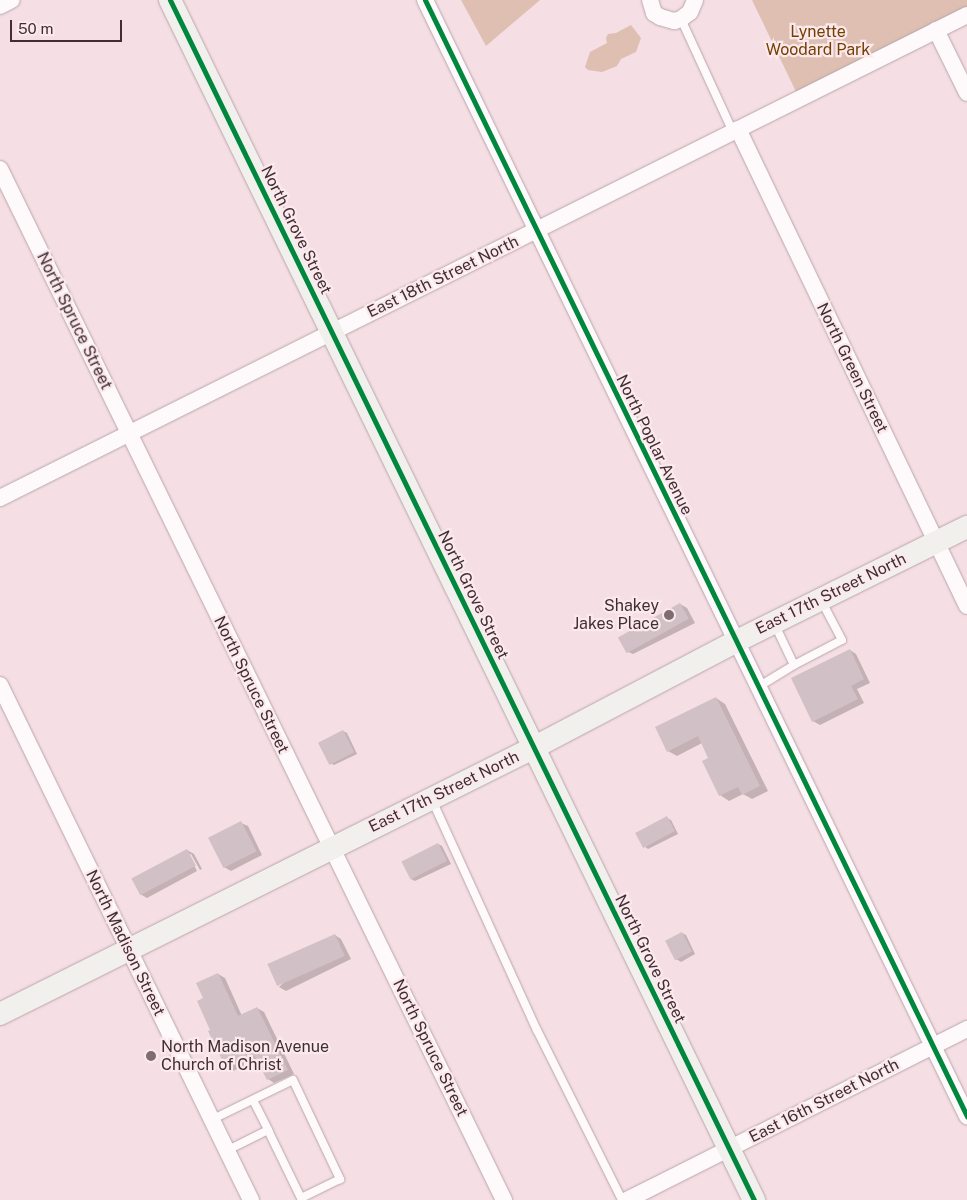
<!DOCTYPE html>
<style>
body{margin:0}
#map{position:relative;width:967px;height:1200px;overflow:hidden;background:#f5dee4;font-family:"Public Sans",sans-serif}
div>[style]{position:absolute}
.green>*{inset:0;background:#debfb2}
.shadow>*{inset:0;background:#0003}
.building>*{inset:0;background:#d2c0c7;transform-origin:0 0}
.roads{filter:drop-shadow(0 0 1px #b8a6ab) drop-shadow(0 0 1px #b8a6ab)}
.lane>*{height:8px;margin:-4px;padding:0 4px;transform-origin:4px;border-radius:4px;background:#fefafb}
.street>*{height:16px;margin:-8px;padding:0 8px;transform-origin:8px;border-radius:8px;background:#fefafb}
.secondary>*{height:22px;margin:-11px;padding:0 11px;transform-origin:11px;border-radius:11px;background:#f2f0ed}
.cycleway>*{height:5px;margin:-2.5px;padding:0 2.5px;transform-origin:2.5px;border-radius:2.5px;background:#00873e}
.dots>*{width:14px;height:14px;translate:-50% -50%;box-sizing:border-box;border:2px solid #fbe9ed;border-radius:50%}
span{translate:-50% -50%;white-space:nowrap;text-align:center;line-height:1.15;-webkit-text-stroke:4.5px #fbe9ed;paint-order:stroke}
.park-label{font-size:16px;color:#753f01}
.street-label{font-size:16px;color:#3f2e33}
.poi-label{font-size:16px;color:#3f2e33}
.right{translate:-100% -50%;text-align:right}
.left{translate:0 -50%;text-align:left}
.scale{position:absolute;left:10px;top:20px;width:112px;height:22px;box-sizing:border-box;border:2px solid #3f2e33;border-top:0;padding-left:6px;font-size:15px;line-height:18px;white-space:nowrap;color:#3f2e33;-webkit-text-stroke:4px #fbe9ed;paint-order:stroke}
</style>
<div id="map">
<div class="green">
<div style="clip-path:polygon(461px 0,540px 0,486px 46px)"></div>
<div style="clip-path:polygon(752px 0,967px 0,967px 15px,799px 98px)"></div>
<div style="clip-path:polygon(631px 25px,641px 38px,636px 52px,621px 59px,617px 66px,602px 72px,588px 70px,585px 67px,590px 52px,607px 43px,606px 38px,608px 34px,616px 33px)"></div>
</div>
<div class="shadow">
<div style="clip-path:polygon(680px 604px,687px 608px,695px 623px,633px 654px,626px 651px)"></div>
<div style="clip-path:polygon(850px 650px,856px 654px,870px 683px,857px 689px,864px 703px,820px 725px,813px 721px)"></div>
<div style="clip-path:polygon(716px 698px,725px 704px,768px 791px,752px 799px,743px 794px,729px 801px,720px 795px,704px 762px,710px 759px,702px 743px,677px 756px,668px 751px)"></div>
<div style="clip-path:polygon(343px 731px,347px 733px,357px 754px,334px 765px,330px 763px)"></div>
<div style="clip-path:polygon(667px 818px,671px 820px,678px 834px,648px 849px,644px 846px)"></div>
<div style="clip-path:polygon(241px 823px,248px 826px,262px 855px,231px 871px,224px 867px)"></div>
<div style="clip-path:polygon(438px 844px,442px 846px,451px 864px,415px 881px,411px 879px)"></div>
<div style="clip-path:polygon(187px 850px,194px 854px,202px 869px,200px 870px,191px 854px,188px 854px,197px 871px,147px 898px,140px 894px)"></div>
<div style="clip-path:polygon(682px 933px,686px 935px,695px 954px,681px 962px,676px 959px)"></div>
<div style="clip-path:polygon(335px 935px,341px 939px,351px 959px,286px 991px,279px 987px)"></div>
<div style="clip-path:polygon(218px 974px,225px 978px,242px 1016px,257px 1008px,264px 1012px,294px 1074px,274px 1083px,268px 1079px,258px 1059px,233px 1071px,227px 1067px,211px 1031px,205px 999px)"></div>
</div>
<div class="building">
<div style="left:680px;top:603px;width:18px;height:71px;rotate:61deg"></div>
<div style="clip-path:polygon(850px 649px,864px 679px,851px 686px,858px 699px,812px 722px,791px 678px)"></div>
<div style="clip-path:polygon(716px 697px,760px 786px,742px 795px,738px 787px,719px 796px,702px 761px,708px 758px,698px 736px,667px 752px,655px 727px)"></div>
<div style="left:343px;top:730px;width:25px;height:28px;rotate:63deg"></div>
<div style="left:667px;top:816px;width:17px;height:36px;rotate:62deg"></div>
<div style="left:241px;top:821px;width:34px;height:37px;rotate:63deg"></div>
<div style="left:438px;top:843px;width:20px;height:41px;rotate:63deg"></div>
<div style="left:187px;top:849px;width:19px;height:63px;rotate:62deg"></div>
<div style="left:682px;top:932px;width:22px;height:19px;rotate:63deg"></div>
<div style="left:335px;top:934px;width:24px;height:74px;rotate:66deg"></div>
<div style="clip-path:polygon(218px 973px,238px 1016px,257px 1007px,288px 1070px,267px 1080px,254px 1055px,226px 1068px,208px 1031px,210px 1030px,197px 1001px,203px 998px,196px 983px)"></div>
</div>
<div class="roads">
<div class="lane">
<div style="left:681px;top:19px;width:124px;rotate:65.3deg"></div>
<div style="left:775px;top:625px;width:44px;rotate:64.6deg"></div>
<div style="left:794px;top:665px;width:54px;rotate:-27.5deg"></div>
<div style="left:842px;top:640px;width:43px;rotate:-117.8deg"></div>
<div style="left:758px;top:687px;width:42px;rotate:-31.4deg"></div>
<div style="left:432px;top:800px;width:253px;rotate:65.5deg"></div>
<div style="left:537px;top:1030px;width:190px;rotate:63.4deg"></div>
<div style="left:253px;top:1100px;width:34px;rotate:63deg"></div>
<div style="left:211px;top:1120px;width:91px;rotate:-26deg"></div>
<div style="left:293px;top:1080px;width:110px;rotate:64.6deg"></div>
<div style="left:340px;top:1179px;width:43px;rotate:154deg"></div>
<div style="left:301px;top:1198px;width:76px;rotate:-115.9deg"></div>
<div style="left:268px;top:1130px;width:47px;rotate:153.4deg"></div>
</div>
<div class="street">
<div style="left:425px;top:0;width:1241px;rotate:64.1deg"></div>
<div style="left:650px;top:0;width:14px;rotate:73deg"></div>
<div style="left:654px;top:13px;width:7px;rotate:34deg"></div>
<div style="left:660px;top:17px;width:15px;rotate:16deg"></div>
<div style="left:674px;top:21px;width:7px;rotate:-16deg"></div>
<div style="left:681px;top:19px;width:11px;rotate:-38deg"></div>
<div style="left:690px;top:12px;width:13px;rotate:-67deg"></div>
<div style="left:0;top:6px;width:13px;rotate:-27deg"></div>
<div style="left:936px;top:30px;width:70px;rotate:63.8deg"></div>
<div style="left:738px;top:129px;width:529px;rotate:64.36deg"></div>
<div style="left:0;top:169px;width:1148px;rotate:63.95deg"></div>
<div style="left:0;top:498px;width:1081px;rotate:-26.54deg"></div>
<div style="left:0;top:685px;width:573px;rotate:64.02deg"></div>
<div style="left:627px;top:1200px;width:381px;rotate:-26.7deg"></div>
</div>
<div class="secondary">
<div style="left:170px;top:0;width:1335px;rotate:64.05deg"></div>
<div style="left:0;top:1014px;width:596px;rotate:-26.52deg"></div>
<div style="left:533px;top:748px;width:228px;rotate:-27.7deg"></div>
<div style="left:735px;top:642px;width:259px;rotate:-26.4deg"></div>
</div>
</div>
<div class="cycleway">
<div style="left:170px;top:0;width:1335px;rotate:64.05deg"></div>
<div style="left:425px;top:0;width:1241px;rotate:64.1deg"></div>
</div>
<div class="dots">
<div style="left:669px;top:615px;background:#7f6c71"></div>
<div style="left:151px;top:1056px;background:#7f6c71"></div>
</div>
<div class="park-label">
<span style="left:818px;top:41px">Lynette<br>Woodard Park</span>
</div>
<div class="street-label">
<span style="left:296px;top:230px;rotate:64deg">North Grove Street</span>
<span style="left:443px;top:277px;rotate:-26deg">East 18th Street North</span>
<span style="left:74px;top:321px;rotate:64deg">North Spruce Street</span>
<span style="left:852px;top:368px;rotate:64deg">North Green Street</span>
<span style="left:654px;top:445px;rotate:64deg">North Poplar Avenue</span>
<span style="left:831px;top:594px;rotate:-26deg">East 17th Street North</span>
<span style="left:473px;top:595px;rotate:64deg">North Grove Street</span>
<span style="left:251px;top:685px;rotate:64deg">North Spruce Street</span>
<span style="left:444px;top:792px;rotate:-26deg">East 17th Street North</span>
<span style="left:125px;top:943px;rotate:64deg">North Madison Street</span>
<span style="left:650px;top:959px;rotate:64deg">North Grove Street</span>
<span style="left:430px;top:1048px;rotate:64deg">North Spruce Street</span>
<span style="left:824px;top:1101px;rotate:-27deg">East 16th Street North</span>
</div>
<div class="poi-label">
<span class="right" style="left:659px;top:615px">Shakey<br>Jakes Place</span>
<span class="left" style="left:161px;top:1056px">North Madison Avenue<br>Church of Christ</span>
</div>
<div class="scale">50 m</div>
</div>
